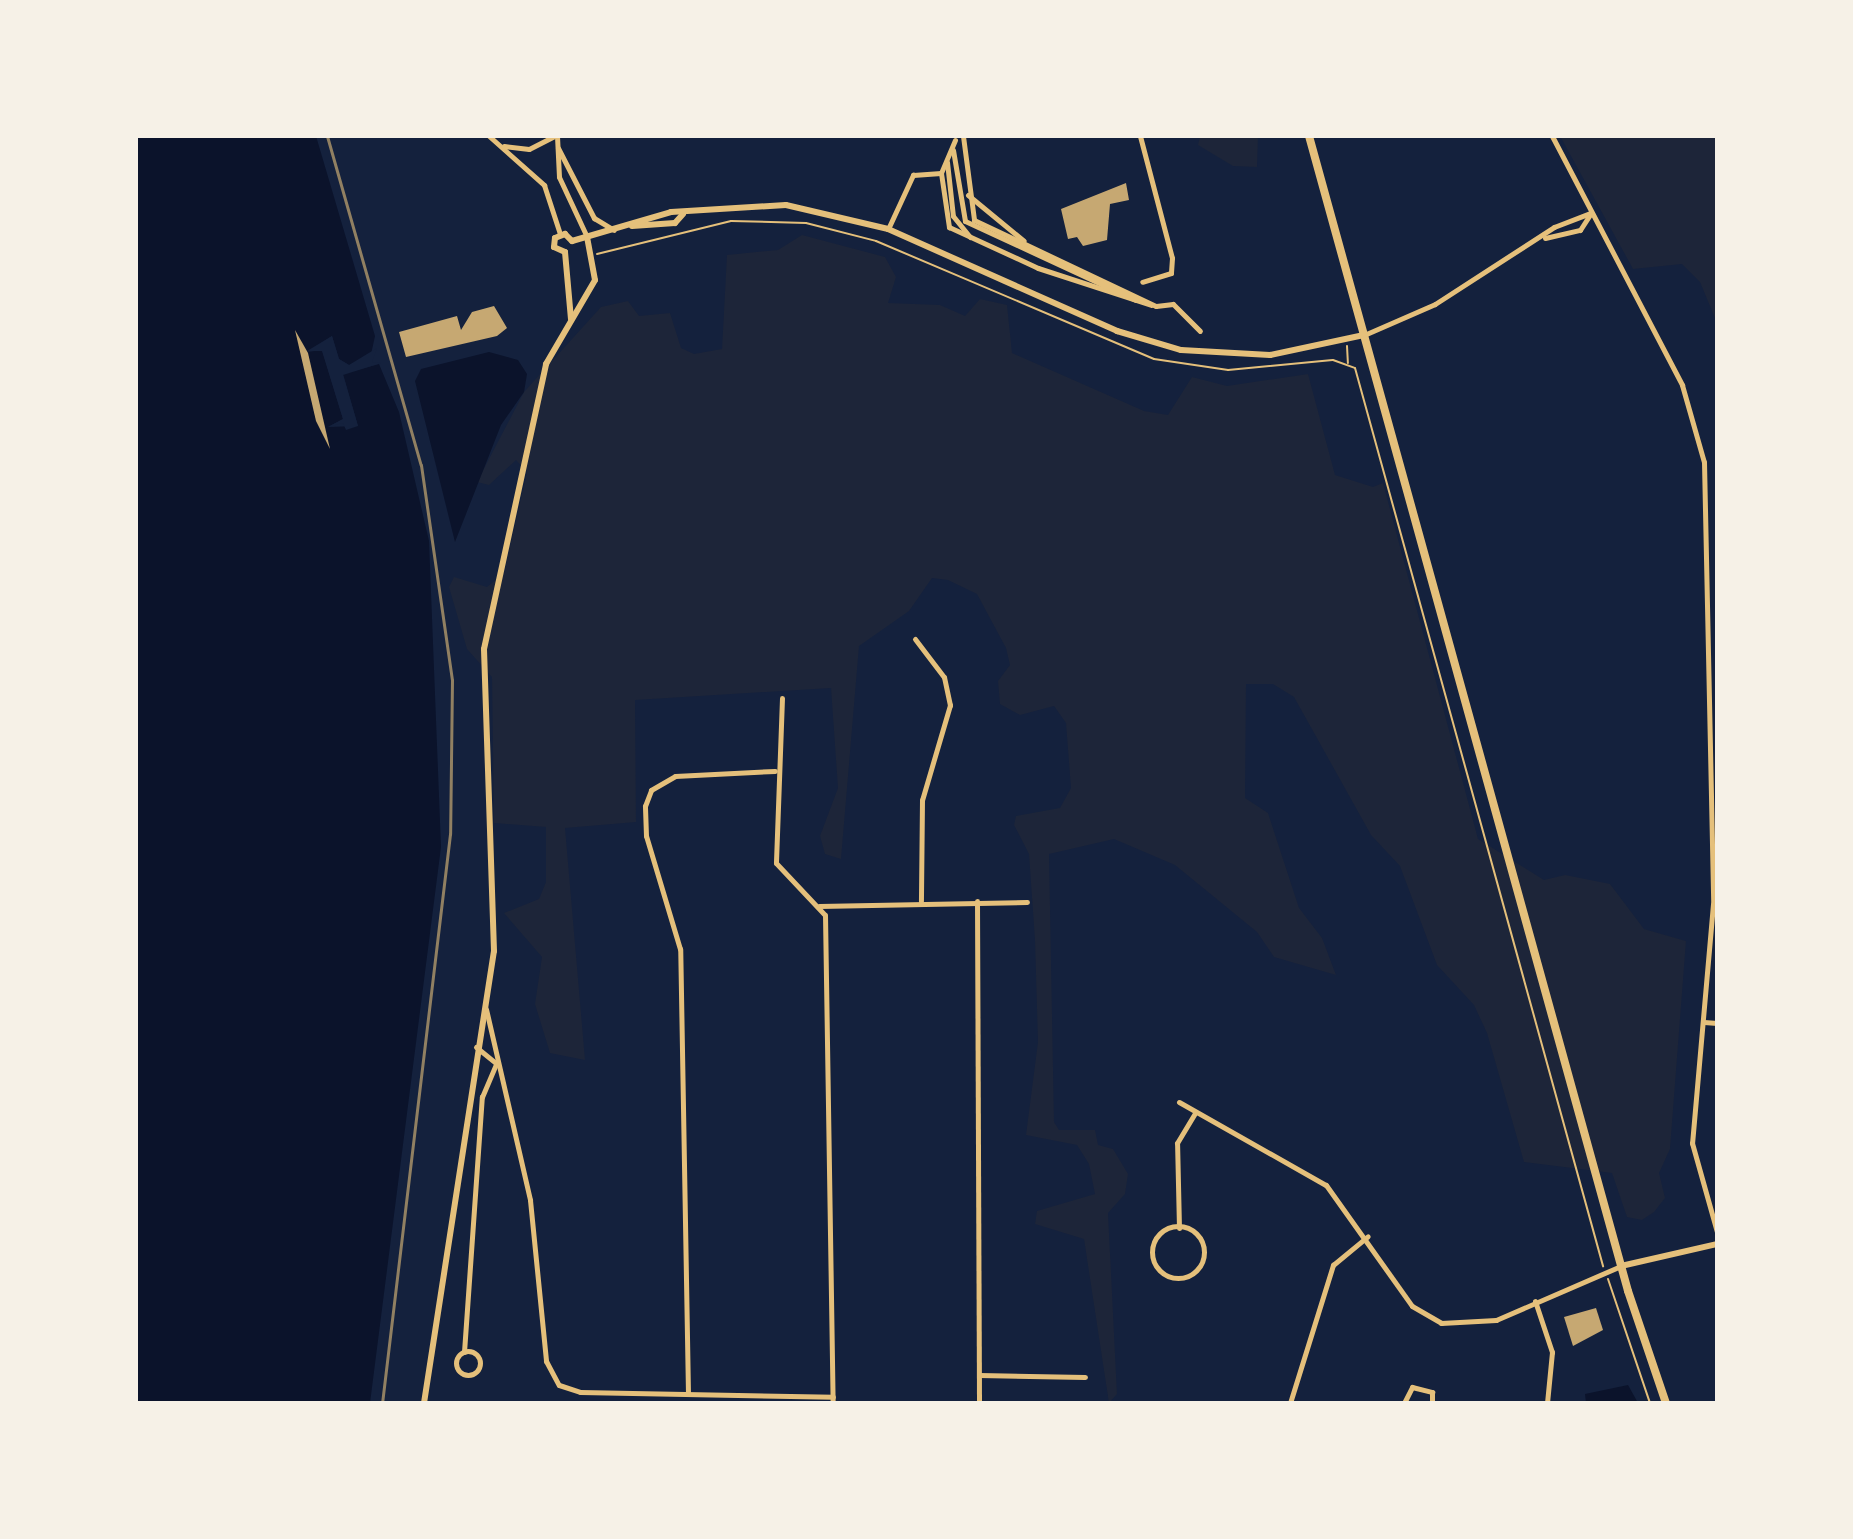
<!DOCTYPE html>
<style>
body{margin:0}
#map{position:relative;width:1853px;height:1539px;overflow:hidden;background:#14213d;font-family:"Space Grotesk",sans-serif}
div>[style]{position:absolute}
.green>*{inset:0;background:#1d2539}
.water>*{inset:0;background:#0b132b}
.pier>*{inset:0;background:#14213d}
.building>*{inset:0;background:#c6a872}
.path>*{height:2px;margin:-1px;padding:0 1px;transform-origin:1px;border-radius:1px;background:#e5c07b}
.minor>*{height:5px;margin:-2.5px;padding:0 2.5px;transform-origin:2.5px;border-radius:2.5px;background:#e5c07b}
.minor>.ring{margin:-2.5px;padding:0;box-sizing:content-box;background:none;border:5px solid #e5c07b;border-radius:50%}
.tertiary>*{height:6px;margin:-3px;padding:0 3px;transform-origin:3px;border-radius:3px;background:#e5c07b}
.trunk>*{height:8px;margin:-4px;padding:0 4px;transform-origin:4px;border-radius:4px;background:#e5c07b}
.rail>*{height:3px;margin:-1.5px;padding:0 1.5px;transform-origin:1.5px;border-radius:1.5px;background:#918062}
span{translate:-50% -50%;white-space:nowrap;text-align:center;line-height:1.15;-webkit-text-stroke:7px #f6f1e7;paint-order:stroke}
.frame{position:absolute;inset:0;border:138px solid #f6f1e7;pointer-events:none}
</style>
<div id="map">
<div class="green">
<div style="clip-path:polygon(1200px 136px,1258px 136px,1257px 167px,1233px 166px,1198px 145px)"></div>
<div style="clip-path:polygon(1560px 136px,1717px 136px,1717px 323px,1700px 282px,1682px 264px,1633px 269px)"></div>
<div style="clip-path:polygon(802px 235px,885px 257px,896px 277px,888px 303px,940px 305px,965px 316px,980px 299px,1007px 305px,1012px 353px,1144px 411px,1168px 415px,1192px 377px,1227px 386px,1308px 374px,1335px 475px,1373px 487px,1383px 483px,1478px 839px,1544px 880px,1565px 875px,1610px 884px,1644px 929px,1686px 941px,1670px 1149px,1659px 1173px,1665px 1198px,1654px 1212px,1642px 1220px,1627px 1217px,1612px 1173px,1524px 1162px,1487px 1033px,1474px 1005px,1437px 965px,1400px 866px,1371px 835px,1294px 697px,1273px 684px,1246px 684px,1245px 798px,1268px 813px,1299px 908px,1322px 938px,1336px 975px,1274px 957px,1257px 932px,1175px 865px,1114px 839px,1049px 854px,1054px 1122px,1059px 1130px,1095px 1130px,1098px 1145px,1113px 1149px,1128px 1174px,1125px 1194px,1108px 1213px,1117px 1394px,1109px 1403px,1084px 1239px,1035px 1224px,1037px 1211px,1095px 1194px,1089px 1164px,1077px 1145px,1026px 1135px,1038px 1042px,1035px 940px,1029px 854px,1014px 825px,1016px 816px,1060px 808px,1071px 788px,1066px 723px,1054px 706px,1020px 715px,1000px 704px,998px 681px,1010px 665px,1006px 648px,977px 594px,948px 580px,932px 578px,909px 611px,859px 646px,841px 859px,825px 854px,820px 836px,838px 788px,831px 688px,635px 700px,636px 822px,565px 828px,585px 1060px,550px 1053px,535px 1004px,542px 957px,504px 913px,539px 899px,546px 882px,546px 827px,494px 823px,492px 677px,467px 649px,449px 587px,454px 577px,487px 587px,504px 573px,527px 472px,516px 460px,489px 485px,477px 482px,524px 392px,601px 307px,628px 301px,639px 316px,670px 313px,681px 348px,694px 354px,722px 349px,727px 255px,778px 250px)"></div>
</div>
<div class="water">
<div style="clip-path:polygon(136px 136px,316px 136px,375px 336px,370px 359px,349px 365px,339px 359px,332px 336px,307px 352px,322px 350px,343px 419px,328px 427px,358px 426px,343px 374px,379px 364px,399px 412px,429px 541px,441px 847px,370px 1403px,136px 1403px)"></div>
<div style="clip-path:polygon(489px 352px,518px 360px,527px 374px,524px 392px,501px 425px,455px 542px,415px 381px,421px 369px)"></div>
<div style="clip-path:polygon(1628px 1385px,1638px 1403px,1586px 1403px,1585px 1394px)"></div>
</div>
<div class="pier">
<div style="clip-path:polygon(332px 336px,339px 359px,349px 365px,377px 348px,372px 362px,381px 363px,343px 375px,358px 426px,346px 430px,343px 423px,328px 427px,343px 419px,322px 351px,307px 351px)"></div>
</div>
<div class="building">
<div style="clip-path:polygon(1126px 183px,1129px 200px,1110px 204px,1107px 240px,1083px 246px,1077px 237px,1068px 239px,1061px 209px)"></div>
<div style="clip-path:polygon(494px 306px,507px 328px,497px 336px,406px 357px,399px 332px,457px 316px,461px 330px,472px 312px)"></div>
<div style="clip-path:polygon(295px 330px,308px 353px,330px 449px,316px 421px)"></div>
<div style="clip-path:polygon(1596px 1308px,1603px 1330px,1573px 1346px,1564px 1317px)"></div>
</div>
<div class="path">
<div style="left:597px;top:254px;width:138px;rotate:-13.8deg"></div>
<div style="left:731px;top:221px;width:75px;rotate:1.5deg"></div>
<div style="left:806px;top:223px;width:72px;rotate:14.4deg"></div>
<div style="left:876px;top:241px;width:302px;rotate:23deg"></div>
<div style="left:1154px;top:359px;width:75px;rotate:8.5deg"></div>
<div style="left:1228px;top:370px;width:105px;rotate:-5.4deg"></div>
<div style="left:1333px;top:360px;width:23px;rotate:20deg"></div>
<div style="left:1355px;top:368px;width:932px;rotate:74.56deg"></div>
<div style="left:1347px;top:346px;width:17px;rotate:87deg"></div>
<div style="left:1608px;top:1279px;width:131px;rotate:71.3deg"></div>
</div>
<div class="minor">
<div style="left:489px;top:136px;width:74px;rotate:41.7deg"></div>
<div style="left:544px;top:185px;width:52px;rotate:71.9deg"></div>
<div style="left:557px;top:136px;width:41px;rotate:87.2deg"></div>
<div style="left:559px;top:177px;width:66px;rotate:65deg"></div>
<div style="left:963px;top:136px;width:85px;rotate:82.5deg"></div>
<div style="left:974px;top:220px;width:201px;rotate:25.3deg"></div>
<div style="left:1156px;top:306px;width:17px;rotate:-7deg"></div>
<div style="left:1173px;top:304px;width:38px;rotate:45deg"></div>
<div style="left:1140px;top:136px;width:126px;rotate:75.3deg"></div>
<div style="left:1172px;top:258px;width:15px;rotate:94deg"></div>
<div style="left:1171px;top:273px;width:30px;rotate:163deg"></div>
<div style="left:1552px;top:136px;width:281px;rotate:62.4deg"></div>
<div style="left:1682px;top:385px;width:80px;rotate:74.1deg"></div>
<div style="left:1704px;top:462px;width:442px;rotate:88.8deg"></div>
<div style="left:1713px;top:904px;width:240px;rotate:95deg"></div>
<div style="left:1692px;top:1143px;width:92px;rotate:74.3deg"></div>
<div style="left:955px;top:140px;width:36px;rotate:113deg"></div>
<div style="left:941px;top:173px;width:55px;rotate:81.6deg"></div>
<div style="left:949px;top:227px;width:98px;rotate:24.7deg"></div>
<div style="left:1038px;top:268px;width:119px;rotate:18.1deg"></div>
<div style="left:504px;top:146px;width:25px;rotate:7deg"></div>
<div style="left:529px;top:149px;width:28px;rotate:-27deg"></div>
<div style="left:558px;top:148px;width:79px;rotate:62.8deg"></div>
<div style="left:594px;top:218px;width:23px;rotate:31deg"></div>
<div style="left:953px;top:150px;width:72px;rotate:80.4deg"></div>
<div style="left:965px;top:221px;width:188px;rotate:24.8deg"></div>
<div style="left:947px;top:162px;width:54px;rotate:83.7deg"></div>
<div style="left:953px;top:216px;width:27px;rotate:51deg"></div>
<div style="left:968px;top:195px;width:72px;rotate:39.4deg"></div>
<div style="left:888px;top:229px;width:60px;rotate:-65.2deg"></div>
<div style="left:913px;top:175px;width:28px;rotate:-4deg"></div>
<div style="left:1545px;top:238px;width:36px;rotate:-13deg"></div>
<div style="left:1580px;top:230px;width:20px;rotate:-57deg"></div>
<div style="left:1364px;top:335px;width:77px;rotate:-23.6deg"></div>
<div style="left:1435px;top:304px;width:142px;rotate:-32.9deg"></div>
<div style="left:1554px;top:227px;width:40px;rotate:-21deg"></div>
<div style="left:915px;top:639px;width:48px;rotate:52.7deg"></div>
<div style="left:944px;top:677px;width:29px;rotate:78deg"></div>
<div style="left:950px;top:705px;width:99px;rotate:106.4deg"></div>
<div style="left:922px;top:800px;width:101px;rotate:90.6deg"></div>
<div style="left:782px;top:698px;width:165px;rotate:92.1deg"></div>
<div style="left:776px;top:863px;width:71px;rotate:46.7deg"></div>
<div style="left:825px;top:915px;width:488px;rotate:89.1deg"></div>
<div style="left:977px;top:901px;width:502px;rotate:89.77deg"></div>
<div style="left:819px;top:906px;width:208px;rotate:-1.1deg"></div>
<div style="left:486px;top:1009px;width:196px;rotate:77deg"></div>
<div style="left:530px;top:1200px;width:162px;rotate:84.3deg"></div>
<div style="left:546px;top:1361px;width:27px;rotate:62deg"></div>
<div style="left:559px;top:1385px;width:22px;rotate:18deg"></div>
<div style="left:580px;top:1392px;width:253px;rotate:1.1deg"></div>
<div style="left:1704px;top:1022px;width:13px;rotate:4deg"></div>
<div style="left:476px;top:1047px;width:26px;rotate:39deg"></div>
<div style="left:1179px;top:1102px;width:169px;rotate:29.5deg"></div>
<div style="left:1326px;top:1185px;width:148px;rotate:54.6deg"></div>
<div style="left:1412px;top:1306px;width:34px;rotate:30deg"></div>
<div style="left:1441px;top:1323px;width:55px;rotate:-3.1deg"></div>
<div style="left:1496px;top:1320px;width:136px;rotate:-23.4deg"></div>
<div class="ring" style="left:1152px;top:1226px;width:47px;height:47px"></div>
<div style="left:1179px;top:1228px;width:85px;rotate:-91.3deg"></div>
<div style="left:1177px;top:1143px;width:35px;rotate:-59deg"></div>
<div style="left:1535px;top:1301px;width:54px;rotate:71.6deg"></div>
<div style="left:1552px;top:1352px;width:51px;rotate:95.6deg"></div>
<div class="ring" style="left:456px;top:1351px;width:19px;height:19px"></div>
<div style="left:464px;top:1352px;width:256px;rotate:-86deg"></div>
<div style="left:482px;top:1097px;width:36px;rotate:-67deg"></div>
<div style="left:979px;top:1375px;width:106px;rotate:1.1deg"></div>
<div style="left:688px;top:1394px;width:445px;rotate:-91deg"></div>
<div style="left:680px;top:949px;width:118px;rotate:-106.7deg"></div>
<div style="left:646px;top:836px;width:30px;rotate:-92deg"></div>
<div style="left:645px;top:806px;width:17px;rotate:-69deg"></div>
<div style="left:651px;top:790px;width:28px;rotate:-30deg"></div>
<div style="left:675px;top:776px;width:100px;rotate:-2.9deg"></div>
<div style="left:1290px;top:1403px;width:145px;rotate:-72.7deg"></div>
<div style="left:1333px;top:1265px;width:45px;rotate:-39.6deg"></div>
<div style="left:1404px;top:1403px;width:18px;rotate:-63deg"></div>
<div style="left:1412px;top:1387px;width:21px;rotate:14deg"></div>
<div style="left:1432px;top:1392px;width:11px;rotate:90deg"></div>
</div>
<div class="tertiary">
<div style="left:632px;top:226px;width:43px;rotate:-4deg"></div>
<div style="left:675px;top:223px;width:12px;rotate:-48deg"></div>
<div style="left:572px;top:241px;width:103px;rotate:-16.3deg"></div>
<div style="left:671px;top:212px;width:115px;rotate:-3.5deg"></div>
<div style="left:786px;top:205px;width:105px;rotate:13.2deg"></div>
<div style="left:888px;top:229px;width:251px;rotate:24deg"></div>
<div style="left:1117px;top:331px;width:67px;rotate:16.5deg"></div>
<div style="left:1181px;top:350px;width:89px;rotate:3.2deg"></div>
<div style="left:1270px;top:355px;width:96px;rotate:-12deg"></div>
<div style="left:565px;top:252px;width:67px;rotate:84.9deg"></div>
<div style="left:565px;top:252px;width:12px;rotate:-156deg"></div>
<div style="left:554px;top:247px;width:9px;rotate:-84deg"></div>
<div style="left:555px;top:238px;width:11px;rotate:-22deg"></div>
<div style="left:565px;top:234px;width:10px;rotate:45deg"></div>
<div style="left:1621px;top:1266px;width:98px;rotate:-12.9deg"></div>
<div style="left:424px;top:1403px;width:457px;rotate:-81.2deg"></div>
<div style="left:494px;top:951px;width:302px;rotate:-91.9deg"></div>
<div style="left:484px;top:649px;width:292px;rotate:-77.7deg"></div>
<div style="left:546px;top:364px;width:97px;rotate:-59.7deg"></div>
<div style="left:595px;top:280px;width:44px;rotate:-100.5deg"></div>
</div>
<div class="trunk">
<div style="left:1309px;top:136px;width:1198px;rotate:74.56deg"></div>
<div style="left:1628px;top:1291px;width:118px;rotate:71.3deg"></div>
</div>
<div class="rail">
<div style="left:327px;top:136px;width:342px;rotate:74.1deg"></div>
<div style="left:421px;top:465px;width:217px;rotate:81.8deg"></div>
<div style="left:452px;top:680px;width:154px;rotate:90.7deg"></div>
<div style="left:450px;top:834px;width:573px;rotate:96.81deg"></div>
</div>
<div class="frame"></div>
</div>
